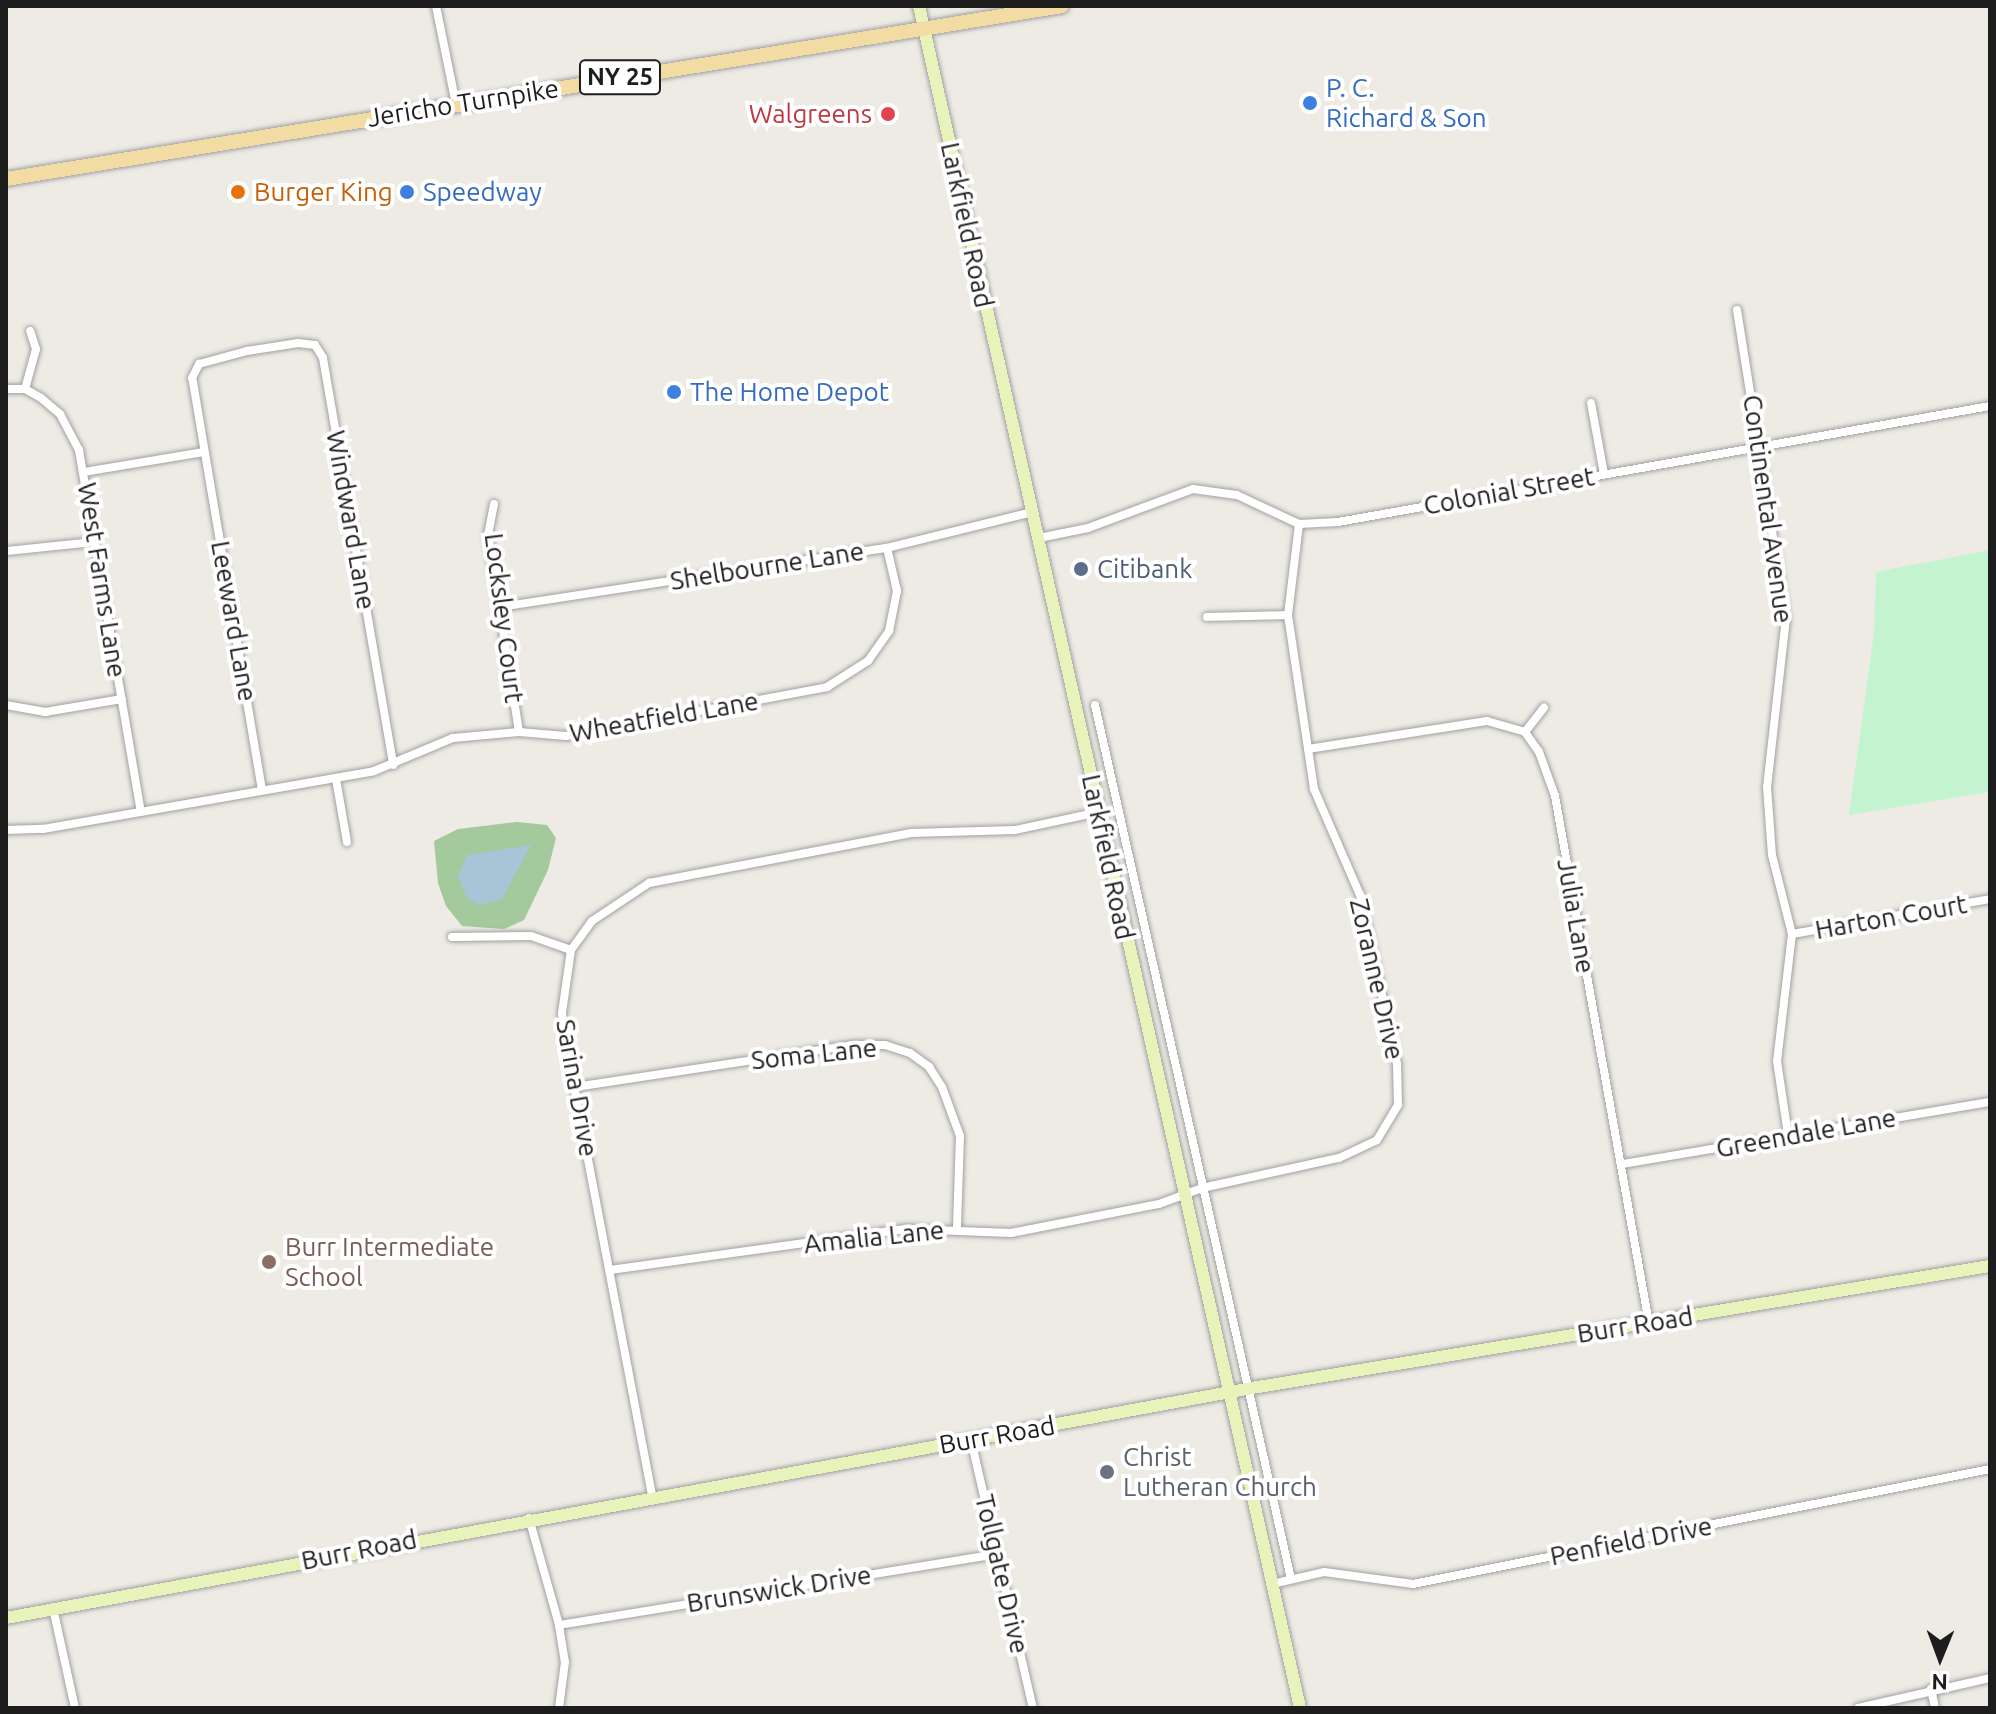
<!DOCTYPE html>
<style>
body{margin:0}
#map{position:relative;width:1996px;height:1714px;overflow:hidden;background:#edebe4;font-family:Ubuntu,sans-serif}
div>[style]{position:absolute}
.forest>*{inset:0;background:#a3c99c}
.park>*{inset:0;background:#c4f4cf}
.water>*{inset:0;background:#a8c5d7}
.roads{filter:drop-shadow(0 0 2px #a1a1a1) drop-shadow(0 0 2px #a1a1a1)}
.street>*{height:8px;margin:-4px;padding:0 4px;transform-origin:4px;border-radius:4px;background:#fff}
.secondary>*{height:12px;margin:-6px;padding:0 6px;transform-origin:6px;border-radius:6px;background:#e8f3bc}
.primary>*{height:14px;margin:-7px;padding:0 7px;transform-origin:7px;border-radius:7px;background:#f2dca3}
.dots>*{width:22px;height:22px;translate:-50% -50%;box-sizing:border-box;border:4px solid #fff;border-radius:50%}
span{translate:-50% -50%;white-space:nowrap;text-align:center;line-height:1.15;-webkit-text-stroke:8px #fff;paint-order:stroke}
.shield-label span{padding:2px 6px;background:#fff;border:2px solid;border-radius:6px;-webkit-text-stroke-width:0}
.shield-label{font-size:24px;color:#1d1d1d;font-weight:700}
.shop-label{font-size:26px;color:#366cbe}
.left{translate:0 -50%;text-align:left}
.street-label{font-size:26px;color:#1d1d1d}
.health-label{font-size:26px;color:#be3a42}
.right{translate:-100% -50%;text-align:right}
.food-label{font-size:26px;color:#c56008}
.service-label{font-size:26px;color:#4e5e75}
.education-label{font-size:26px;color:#785e54}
.worship-label{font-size:26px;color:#5b616d}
.frame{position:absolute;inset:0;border:8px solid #1d1d1d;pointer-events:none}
.north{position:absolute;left:1900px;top:1618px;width:80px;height:80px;-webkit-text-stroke:6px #fff;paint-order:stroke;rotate:181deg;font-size:22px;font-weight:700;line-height:32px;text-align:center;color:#1d1d1d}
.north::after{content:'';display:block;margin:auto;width:28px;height:36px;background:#1d1d1d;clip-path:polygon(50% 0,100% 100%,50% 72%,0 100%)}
</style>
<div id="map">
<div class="forest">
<div style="clip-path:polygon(517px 822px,547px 825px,556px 838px,548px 870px,524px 920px,504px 929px,462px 926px,446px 906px,438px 883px,434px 841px,458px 829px)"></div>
</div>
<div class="park">
<div style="clip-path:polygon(1990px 550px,1990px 792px,1849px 815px,1874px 633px,1876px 572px)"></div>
</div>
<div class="water">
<div style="clip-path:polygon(531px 845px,502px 899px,479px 905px,467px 898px,458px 876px,467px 855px)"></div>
</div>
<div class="roads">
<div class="street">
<div style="left:436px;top:6px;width:100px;rotate:78.5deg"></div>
<div style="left:1737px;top:310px;width:312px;rotate:81deg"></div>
<div style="left:1786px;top:618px;width:170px;rotate:96.4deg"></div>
<div style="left:1767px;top:787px;width:68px;rotate:85.8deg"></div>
<div style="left:1772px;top:855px;width:81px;rotate:75.8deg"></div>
<div style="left:1792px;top:934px;width:128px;rotate:96.7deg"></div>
<div style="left:1777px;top:1061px;width:75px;rotate:81.5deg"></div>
<div style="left:6px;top:389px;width:19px"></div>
<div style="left:25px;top:389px;width:18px;rotate:29deg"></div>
<div style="left:41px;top:398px;width:25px;rotate:40deg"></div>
<div style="left:60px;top:414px;width:41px;rotate:62.2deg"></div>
<div style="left:79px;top:450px;width:367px;rotate:80.3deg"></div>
<div style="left:25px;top:389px;width:41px;rotate:-74.6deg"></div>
<div style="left:36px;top:349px;width:19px;rotate:-108deg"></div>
<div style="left:1591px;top:403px;width:72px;rotate:79.6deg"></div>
<div style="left:84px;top:472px;width:122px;rotate:-9.5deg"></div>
<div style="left:494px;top:504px;width:31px;rotate:101deg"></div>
<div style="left:488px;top:534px;width:200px;rotate:81.1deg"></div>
<div style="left:1039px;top:538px;width:50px;rotate:-11.5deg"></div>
<div style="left:1088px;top:528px;width:112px;rotate:-20.4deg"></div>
<div style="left:1193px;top:489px;width:44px;rotate:7.8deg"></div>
<div style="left:1237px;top:495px;width:68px;rotate:25.1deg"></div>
<div style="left:1299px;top:524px;width:39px;rotate:-3deg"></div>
<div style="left:1338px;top:522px;width:662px;rotate:-10.09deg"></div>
<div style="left:6px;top:551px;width:89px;rotate:-5.8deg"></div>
<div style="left:500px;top:607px;width:391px;rotate:-8.7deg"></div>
<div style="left:887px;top:548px;width:149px;rotate:-13.9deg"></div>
<div style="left:1207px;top:617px;width:81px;rotate:-1.4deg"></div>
<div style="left:6px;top:705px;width:40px;rotate:10deg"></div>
<div style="left:45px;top:712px;width:78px;rotate:-9.6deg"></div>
<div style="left:1095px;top:705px;width:896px;rotate:77.36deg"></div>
<div style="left:1525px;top:732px;width:31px;rotate:-52deg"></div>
<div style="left:1308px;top:749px;width:181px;rotate:-8.9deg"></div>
<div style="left:1487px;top:721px;width:40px;rotate:16deg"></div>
<div style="left:1525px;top:732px;width:24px;rotate:55deg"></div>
<div style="left:1539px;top:752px;width:47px;rotate:70deg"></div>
<div style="left:1555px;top:796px;width:535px;rotate:79.89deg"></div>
<div style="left:336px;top:779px;width:64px;rotate:80.1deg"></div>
<div style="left:262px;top:790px;width:418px;rotate:-99.6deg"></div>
<div style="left:192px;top:378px;width:16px;rotate:-63deg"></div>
<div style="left:199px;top:364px;width:50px;rotate:-15.2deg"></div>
<div style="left:247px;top:351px;width:52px;rotate:-8.9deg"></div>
<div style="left:298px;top:343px;width:17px;rotate:7deg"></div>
<div style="left:315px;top:345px;width:15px;rotate:58deg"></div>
<div style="left:323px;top:358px;width:413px;rotate:80.2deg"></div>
<div style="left:6px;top:830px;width:37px;rotate:-2deg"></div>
<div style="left:43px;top:829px;width:336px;rotate:-9.9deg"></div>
<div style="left:374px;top:771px;width:86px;rotate:-22.7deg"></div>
<div style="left:453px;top:738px;width:66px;rotate:-5.2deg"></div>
<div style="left:519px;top:732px;width:47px;rotate:4.9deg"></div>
<div style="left:566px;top:736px;width:266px;rotate:-10.6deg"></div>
<div style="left:827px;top:687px;width:49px;rotate:-32.4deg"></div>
<div style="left:868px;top:661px;width:37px;rotate:-55deg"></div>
<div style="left:889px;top:631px;width:41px;rotate:-78.7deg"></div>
<div style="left:897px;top:591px;width:44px;rotate:-103.1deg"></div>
<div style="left:1792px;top:934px;width:201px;rotate:-10deg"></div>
<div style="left:452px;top:937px;width:79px;rotate:-0.7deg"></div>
<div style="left:531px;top:936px;width:42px;rotate:19.3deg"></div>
<div style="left:575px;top:1087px;width:282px;rotate:-8.6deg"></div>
<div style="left:854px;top:1045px;width:31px"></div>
<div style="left:885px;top:1045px;width:26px;rotate:18deg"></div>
<div style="left:910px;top:1053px;width:24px;rotate:36deg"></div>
<div style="left:929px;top:1067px;width:24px;rotate:57deg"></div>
<div style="left:942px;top:1087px;width:52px;rotate:69.8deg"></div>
<div style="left:960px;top:1136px;width:92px;rotate:91.9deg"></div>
<div style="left:1623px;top:1164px;width:372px;rotate:-9.6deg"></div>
<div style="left:610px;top:1270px;width:300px;rotate:-7.9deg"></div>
<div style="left:907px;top:1229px;width:104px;rotate:2.2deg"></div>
<div style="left:1011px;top:1233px;width:151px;rotate:-11.1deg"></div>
<div style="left:1159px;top:1204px;width:46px;rotate:-20.4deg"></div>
<div style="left:1202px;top:1188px;width:140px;rotate:-12.4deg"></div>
<div style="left:1339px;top:1158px;width:42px;rotate:-25.3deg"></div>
<div style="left:1377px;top:1140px;width:41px;rotate:-59deg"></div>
<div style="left:1398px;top:1105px;width:41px;rotate:-91.4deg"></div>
<div style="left:1397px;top:1064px;width:173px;rotate:-102.3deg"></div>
<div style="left:1360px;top:895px;width:116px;rotate:-113.5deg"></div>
<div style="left:1314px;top:789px;width:176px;rotate:-98.5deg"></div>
<div style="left:1288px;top:615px;width:92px;rotate:-83.1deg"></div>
<div style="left:971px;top:1440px;width:275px;rotate:77deg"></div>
<div style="left:652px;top:1495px;width:453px;rotate:-100.8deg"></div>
<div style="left:567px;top:1050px;width:37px;rotate:-98deg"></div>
<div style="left:562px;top:1013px;width:64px;rotate:-81.9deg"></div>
<div style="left:571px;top:950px;width:36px;rotate:-54deg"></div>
<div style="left:592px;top:921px;width:69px;rotate:-33.7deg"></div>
<div style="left:649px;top:883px;width:267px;rotate:-10.8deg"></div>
<div style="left:911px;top:833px;width:104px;rotate:-1.7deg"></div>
<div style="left:1015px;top:830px;width:86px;rotate:-12.1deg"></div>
<div style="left:529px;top:1518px;width:111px;rotate:74.3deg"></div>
<div style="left:559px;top:1625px;width:37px;rotate:81deg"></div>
<div style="left:565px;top:1662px;width:46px;rotate:97.4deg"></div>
<div style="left:1272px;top:1584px;width:53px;rotate:-13deg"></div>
<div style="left:1324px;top:1572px;width:90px;rotate:7.7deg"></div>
<div style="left:1413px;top:1584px;width:588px;rotate:-11.27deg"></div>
<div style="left:53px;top:1608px;width:102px;rotate:77.6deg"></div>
<div style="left:559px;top:1625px;width:445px;rotate:-9.2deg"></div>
<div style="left:1931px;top:1689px;width:19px;rotate:78deg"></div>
<div style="left:1858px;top:1708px;width:135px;rotate:-12.8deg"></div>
</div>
<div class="secondary">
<div style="left:919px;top:6px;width:1744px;rotate:77.38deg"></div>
<div style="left:6px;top:1618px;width:1267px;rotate:-10.46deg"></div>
<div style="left:1252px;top:1388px;width:748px;rotate:-9.39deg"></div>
</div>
<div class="primary">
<div style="left:6px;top:179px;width:1070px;rotate:-9.3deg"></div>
</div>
</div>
<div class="dots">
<div style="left:1310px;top:103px;background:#3f7fe0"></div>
<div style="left:888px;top:114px;background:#e0444e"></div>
<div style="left:238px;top:192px;background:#e8710a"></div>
<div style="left:407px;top:192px;background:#3f7fe0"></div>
<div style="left:674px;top:392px;background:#3f7fe0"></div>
<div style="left:1081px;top:569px;background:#5c6f8a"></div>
<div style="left:269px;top:1262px;background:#8d6e63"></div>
<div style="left:1107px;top:1472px;background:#6b7280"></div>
</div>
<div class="shield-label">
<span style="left:620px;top:77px">NY 25</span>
</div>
<div class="shop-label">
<span class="left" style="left:1326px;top:103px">P. C.<br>Richard &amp; Son</span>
<span class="left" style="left:423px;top:192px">Speedway</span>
<span class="left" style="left:690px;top:392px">The Home Depot</span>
</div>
<div class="street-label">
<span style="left:463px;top:103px;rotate:-9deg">Jericho Turnpike</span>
<span style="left:967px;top:225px;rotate:78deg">Larkfield Road</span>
<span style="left:1509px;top:491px;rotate:-10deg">Colonial Street</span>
<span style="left:1768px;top:509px;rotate:82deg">Continental Avenue</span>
<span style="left:351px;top:520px;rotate:80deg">Windward Lane</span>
<span style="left:767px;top:566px;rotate:-9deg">Shelbourne Lane</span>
<span style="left:102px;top:580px;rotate:81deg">West Farms Lane</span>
<span style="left:504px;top:618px;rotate:83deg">Locksley Court</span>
<span style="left:234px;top:621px;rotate:80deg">Leeward Lane</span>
<span style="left:664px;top:717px;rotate:-10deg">Wheatfield Lane</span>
<span style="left:1108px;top:857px;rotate:78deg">Larkfield Road</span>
<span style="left:1576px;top:916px;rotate:80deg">Julia Lane</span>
<span style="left:1891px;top:917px;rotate:-10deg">Harton Court</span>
<span style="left:1377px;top:979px;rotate:77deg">Zoranne Drive</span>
<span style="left:814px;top:1054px;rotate:-6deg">Soma Lane</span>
<span style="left:577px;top:1088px;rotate:80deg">Sarina Drive</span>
<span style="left:1806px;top:1133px;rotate:-10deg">Greendale Lane</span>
<span style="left:874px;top:1237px;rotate:-6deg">Amalia Lane</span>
<span style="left:1635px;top:1325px;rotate:-9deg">Burr Road</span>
<span style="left:997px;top:1435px;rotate:-10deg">Burr Road</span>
<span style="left:1631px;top:1541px;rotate:-11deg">Penfield Drive</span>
<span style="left:359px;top:1550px;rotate:-11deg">Burr Road</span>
<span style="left:1002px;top:1574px;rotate:77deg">Tollgate Drive</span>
<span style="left:779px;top:1589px;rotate:-9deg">Brunswick Drive</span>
</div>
<div class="health-label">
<span class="right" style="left:872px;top:114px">Walgreens</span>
</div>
<div class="food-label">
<span class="left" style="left:254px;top:192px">Burger King</span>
</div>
<div class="service-label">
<span class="left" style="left:1097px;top:569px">Citibank</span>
</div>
<div class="education-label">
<span class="left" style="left:285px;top:1262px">Burr Intermediate<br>School</span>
</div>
<div class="worship-label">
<span class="left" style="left:1123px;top:1472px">Christ<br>Lutheran Church</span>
</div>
<div class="frame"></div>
<div class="north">N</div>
</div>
